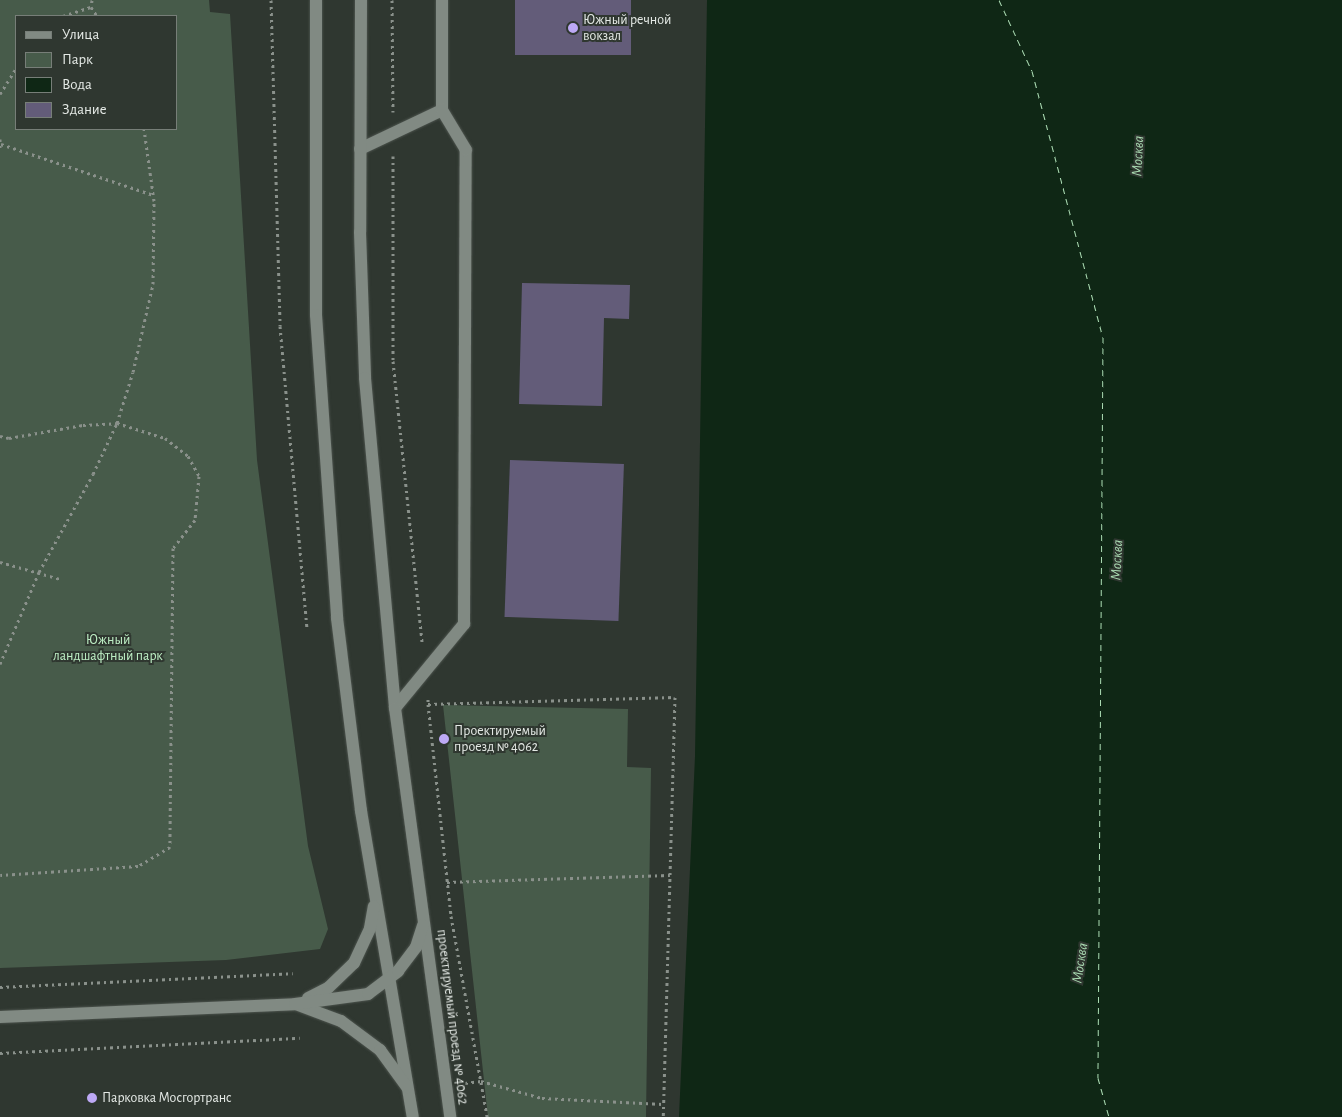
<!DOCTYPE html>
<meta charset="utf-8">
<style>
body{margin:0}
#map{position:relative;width:1342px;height:1117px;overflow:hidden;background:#2f3730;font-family:"Alegreya Sans",sans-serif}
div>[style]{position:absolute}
.green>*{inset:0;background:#475b4a}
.water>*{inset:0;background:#0f2715}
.ferry>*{height:1px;margin-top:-0.5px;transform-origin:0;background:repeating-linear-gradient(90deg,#abdcb3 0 6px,transparent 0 11px)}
.building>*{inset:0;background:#635c79;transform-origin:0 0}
.path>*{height:3px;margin-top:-1.5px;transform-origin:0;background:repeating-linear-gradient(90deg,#8a918b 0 2.5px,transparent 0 6.5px)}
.roads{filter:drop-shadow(0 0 1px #4c534d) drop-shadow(0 0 1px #4c534d)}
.lane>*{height:12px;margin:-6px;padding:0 6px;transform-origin:6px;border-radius:6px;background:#818a83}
.secondary>*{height:12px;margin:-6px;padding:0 6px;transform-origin:6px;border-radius:6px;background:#818a83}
.dots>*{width:14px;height:14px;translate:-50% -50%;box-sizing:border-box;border:2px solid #2f3730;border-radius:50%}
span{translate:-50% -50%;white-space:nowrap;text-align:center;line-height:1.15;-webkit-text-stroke:4px #2f3730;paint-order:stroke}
.poi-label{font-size:14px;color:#e4e9e5}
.left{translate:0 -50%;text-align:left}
.park-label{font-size:14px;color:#bdeec4}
.street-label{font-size:14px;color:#e4e9e5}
.water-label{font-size:15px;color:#abdcb3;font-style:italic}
.legend{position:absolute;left:15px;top:15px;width:162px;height:115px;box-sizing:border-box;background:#2f3730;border:1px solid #777e78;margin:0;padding:6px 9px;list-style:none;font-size:15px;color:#e4e9e5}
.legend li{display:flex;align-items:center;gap:10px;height:25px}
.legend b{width:25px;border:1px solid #777e78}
</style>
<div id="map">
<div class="green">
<div style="clip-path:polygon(evenodd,0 0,209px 0,210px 12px,230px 14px,257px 460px,308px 846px,328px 929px,320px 949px,226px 960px,0 968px,0 0,16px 16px,176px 16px,176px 129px,16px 129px,16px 16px)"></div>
<div style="clip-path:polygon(443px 705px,628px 709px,627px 767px,651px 768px,646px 1117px,488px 1117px)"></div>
</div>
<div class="water">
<div style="clip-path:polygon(707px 0,1342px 0,1342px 1117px,679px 1117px,695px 756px)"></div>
</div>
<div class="ferry">
<div style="left:999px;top:0;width:78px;rotate:65.1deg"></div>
<div style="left:1032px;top:71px;width:275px;rotate:75.1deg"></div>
<div style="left:1103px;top:337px;width:741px;rotate:90.39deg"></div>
<div style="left:1098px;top:1078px;width:41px;rotate:74.2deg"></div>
</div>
<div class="building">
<div style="left:515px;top:0;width:116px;height:55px"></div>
<div style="clip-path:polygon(522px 283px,630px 285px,629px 319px,604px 318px,602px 406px,519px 404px)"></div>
<div style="left:510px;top:460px;width:114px;height:157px;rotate:2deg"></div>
</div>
<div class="path">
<div style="left:92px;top:0;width:7px;rotate:98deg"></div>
<div style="left:91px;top:7px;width:11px;rotate:56deg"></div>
<div style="left:271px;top:0;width:326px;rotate:88.4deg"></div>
<div style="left:280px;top:326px;width:304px;rotate:84.9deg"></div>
<div style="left:392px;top:0;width:112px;rotate:89.5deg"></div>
<div style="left:63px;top:16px;width:29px;rotate:-18deg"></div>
<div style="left:0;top:94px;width:31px;rotate:-58deg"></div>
<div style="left:0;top:139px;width:10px;rotate:90deg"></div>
<div style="left:1px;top:144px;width:160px;rotate:18.5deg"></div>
<div style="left:393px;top:156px;width:205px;rotate:90deg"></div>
<div style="left:393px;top:361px;width:283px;rotate:84.1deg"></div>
<div style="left:0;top:436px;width:9px;rotate:13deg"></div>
<div style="left:9px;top:438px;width:75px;rotate:-10deg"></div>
<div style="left:83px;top:425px;width:34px;rotate:-3deg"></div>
<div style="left:117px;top:423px;width:50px;rotate:17.4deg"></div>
<div style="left:165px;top:438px;width:29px;rotate:38deg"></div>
<div style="left:188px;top:456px;width:23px;rotate:61deg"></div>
<div style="left:199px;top:476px;width:44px;rotate:95.2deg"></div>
<div style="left:195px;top:520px;width:36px;rotate:128deg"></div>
<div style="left:173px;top:548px;width:299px;rotate:90.6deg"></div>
<div style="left:170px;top:847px;width:37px;rotate:149deg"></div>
<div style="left:138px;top:866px;width:138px;rotate:176.3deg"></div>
<div style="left:0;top:562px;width:62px;rotate:15.8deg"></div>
<div style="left:0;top:664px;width:100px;rotate:-67deg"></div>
<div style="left:39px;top:572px;width:112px;rotate:-61.1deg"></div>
<div style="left:93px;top:474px;width:56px;rotate:-64.8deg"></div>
<div style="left:117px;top:423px;width:53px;rotate:-72.6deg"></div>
<div style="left:133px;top:372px;width:90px;rotate:-77.2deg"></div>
<div style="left:153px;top:284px;width:83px;rotate:-89.3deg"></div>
<div style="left:154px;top:201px;width:73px;rotate:-97.9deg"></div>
<div style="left:428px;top:699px;width:5px;rotate:90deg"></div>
<div style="left:428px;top:704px;width:247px;rotate:-1.6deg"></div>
<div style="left:675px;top:697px;width:420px;rotate:91.6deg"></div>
<div style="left:428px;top:704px;width:213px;rotate:83.8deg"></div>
<div style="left:451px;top:916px;width:204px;rotate:79.8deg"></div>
<div style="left:447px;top:882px;width:223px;rotate:-1.8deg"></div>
<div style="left:0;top:987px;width:293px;rotate:-2.7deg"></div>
<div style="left:0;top:1053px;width:300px;rotate:-2.9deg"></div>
<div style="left:465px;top:1083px;width:16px;rotate:-7deg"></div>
<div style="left:481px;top:1081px;width:63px;rotate:15.6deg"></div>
<div style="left:542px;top:1098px;width:121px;rotate:2.8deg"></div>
</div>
<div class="roads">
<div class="lane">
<div style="left:360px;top:149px;width:91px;rotate:-25.4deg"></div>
<div style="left:442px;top:110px;width:110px;rotate:-90deg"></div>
<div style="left:395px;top:708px;width:109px;rotate:-50.6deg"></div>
<div style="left:464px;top:624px;width:474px;rotate:-89.8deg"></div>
<div style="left:466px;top:150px;width:47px;rotate:-121deg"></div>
</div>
<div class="secondary">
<div style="left:316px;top:0;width:315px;rotate:90deg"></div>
<div style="left:316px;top:315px;width:304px;rotate:86deg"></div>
<div style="left:337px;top:618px;width:194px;rotate:82.9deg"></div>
<div style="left:361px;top:811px;width:310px;rotate:80.4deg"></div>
<div style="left:361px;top:0;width:232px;rotate:90.2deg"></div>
<div style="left:360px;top:232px;width:146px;rotate:88deg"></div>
<div style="left:365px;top:378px;width:331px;rotate:84.8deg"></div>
<div style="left:395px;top:708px;width:413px;rotate:82.3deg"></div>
<div style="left:308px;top:998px;width:22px;rotate:-27deg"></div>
<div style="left:328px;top:988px;width:36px;rotate:-44deg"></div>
<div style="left:354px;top:963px;width:38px;rotate:-65deg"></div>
<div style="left:370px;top:928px;width:22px;rotate:-80deg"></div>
<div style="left:298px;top:1005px;width:46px;rotate:20.4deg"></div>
<div style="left:341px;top:1021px;width:49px;rotate:36.6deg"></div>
<div style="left:380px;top:1050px;width:46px;rotate:53.9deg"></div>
<div style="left:0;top:1017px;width:295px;rotate:-2.5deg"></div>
<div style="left:295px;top:1004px;width:74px;rotate:-7.8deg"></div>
<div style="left:368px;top:994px;width:38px;rotate:-37deg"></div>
<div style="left:398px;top:971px;width:30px;rotate:-53deg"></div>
<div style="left:416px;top:947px;width:23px;rotate:-72deg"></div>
</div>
</div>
<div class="dots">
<div style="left:573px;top:28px;background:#bda9f5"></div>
<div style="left:444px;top:739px;background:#bda9f5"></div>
<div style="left:92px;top:1098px;background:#bda9f5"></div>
</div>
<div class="poi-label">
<span class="left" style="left:583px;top:28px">Южный речной<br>вокзал</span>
<span class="left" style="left:454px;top:739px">Проектируемый<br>проезд № 4062</span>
<span class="left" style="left:102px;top:1098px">Парковка Мосгортранс</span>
</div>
<div class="park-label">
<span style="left:108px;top:648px">Южный<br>ландшафтный парк</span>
</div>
<div class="street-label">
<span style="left:452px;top:1017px;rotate:83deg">проектируемый проезд № 4062</span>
</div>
<div class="water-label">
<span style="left:1138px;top:156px;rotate:-87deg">Москва</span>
<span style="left:1117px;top:560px;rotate:-87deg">Москва</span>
<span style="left:1080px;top:963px;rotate:-81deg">Москва</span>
</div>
<ul class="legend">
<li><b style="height:6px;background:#818a83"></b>Улица</li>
<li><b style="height:14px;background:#475b4a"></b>Парк</li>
<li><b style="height:14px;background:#0f2715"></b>Вода</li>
<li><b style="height:14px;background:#635c79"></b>Здание</li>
</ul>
</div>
